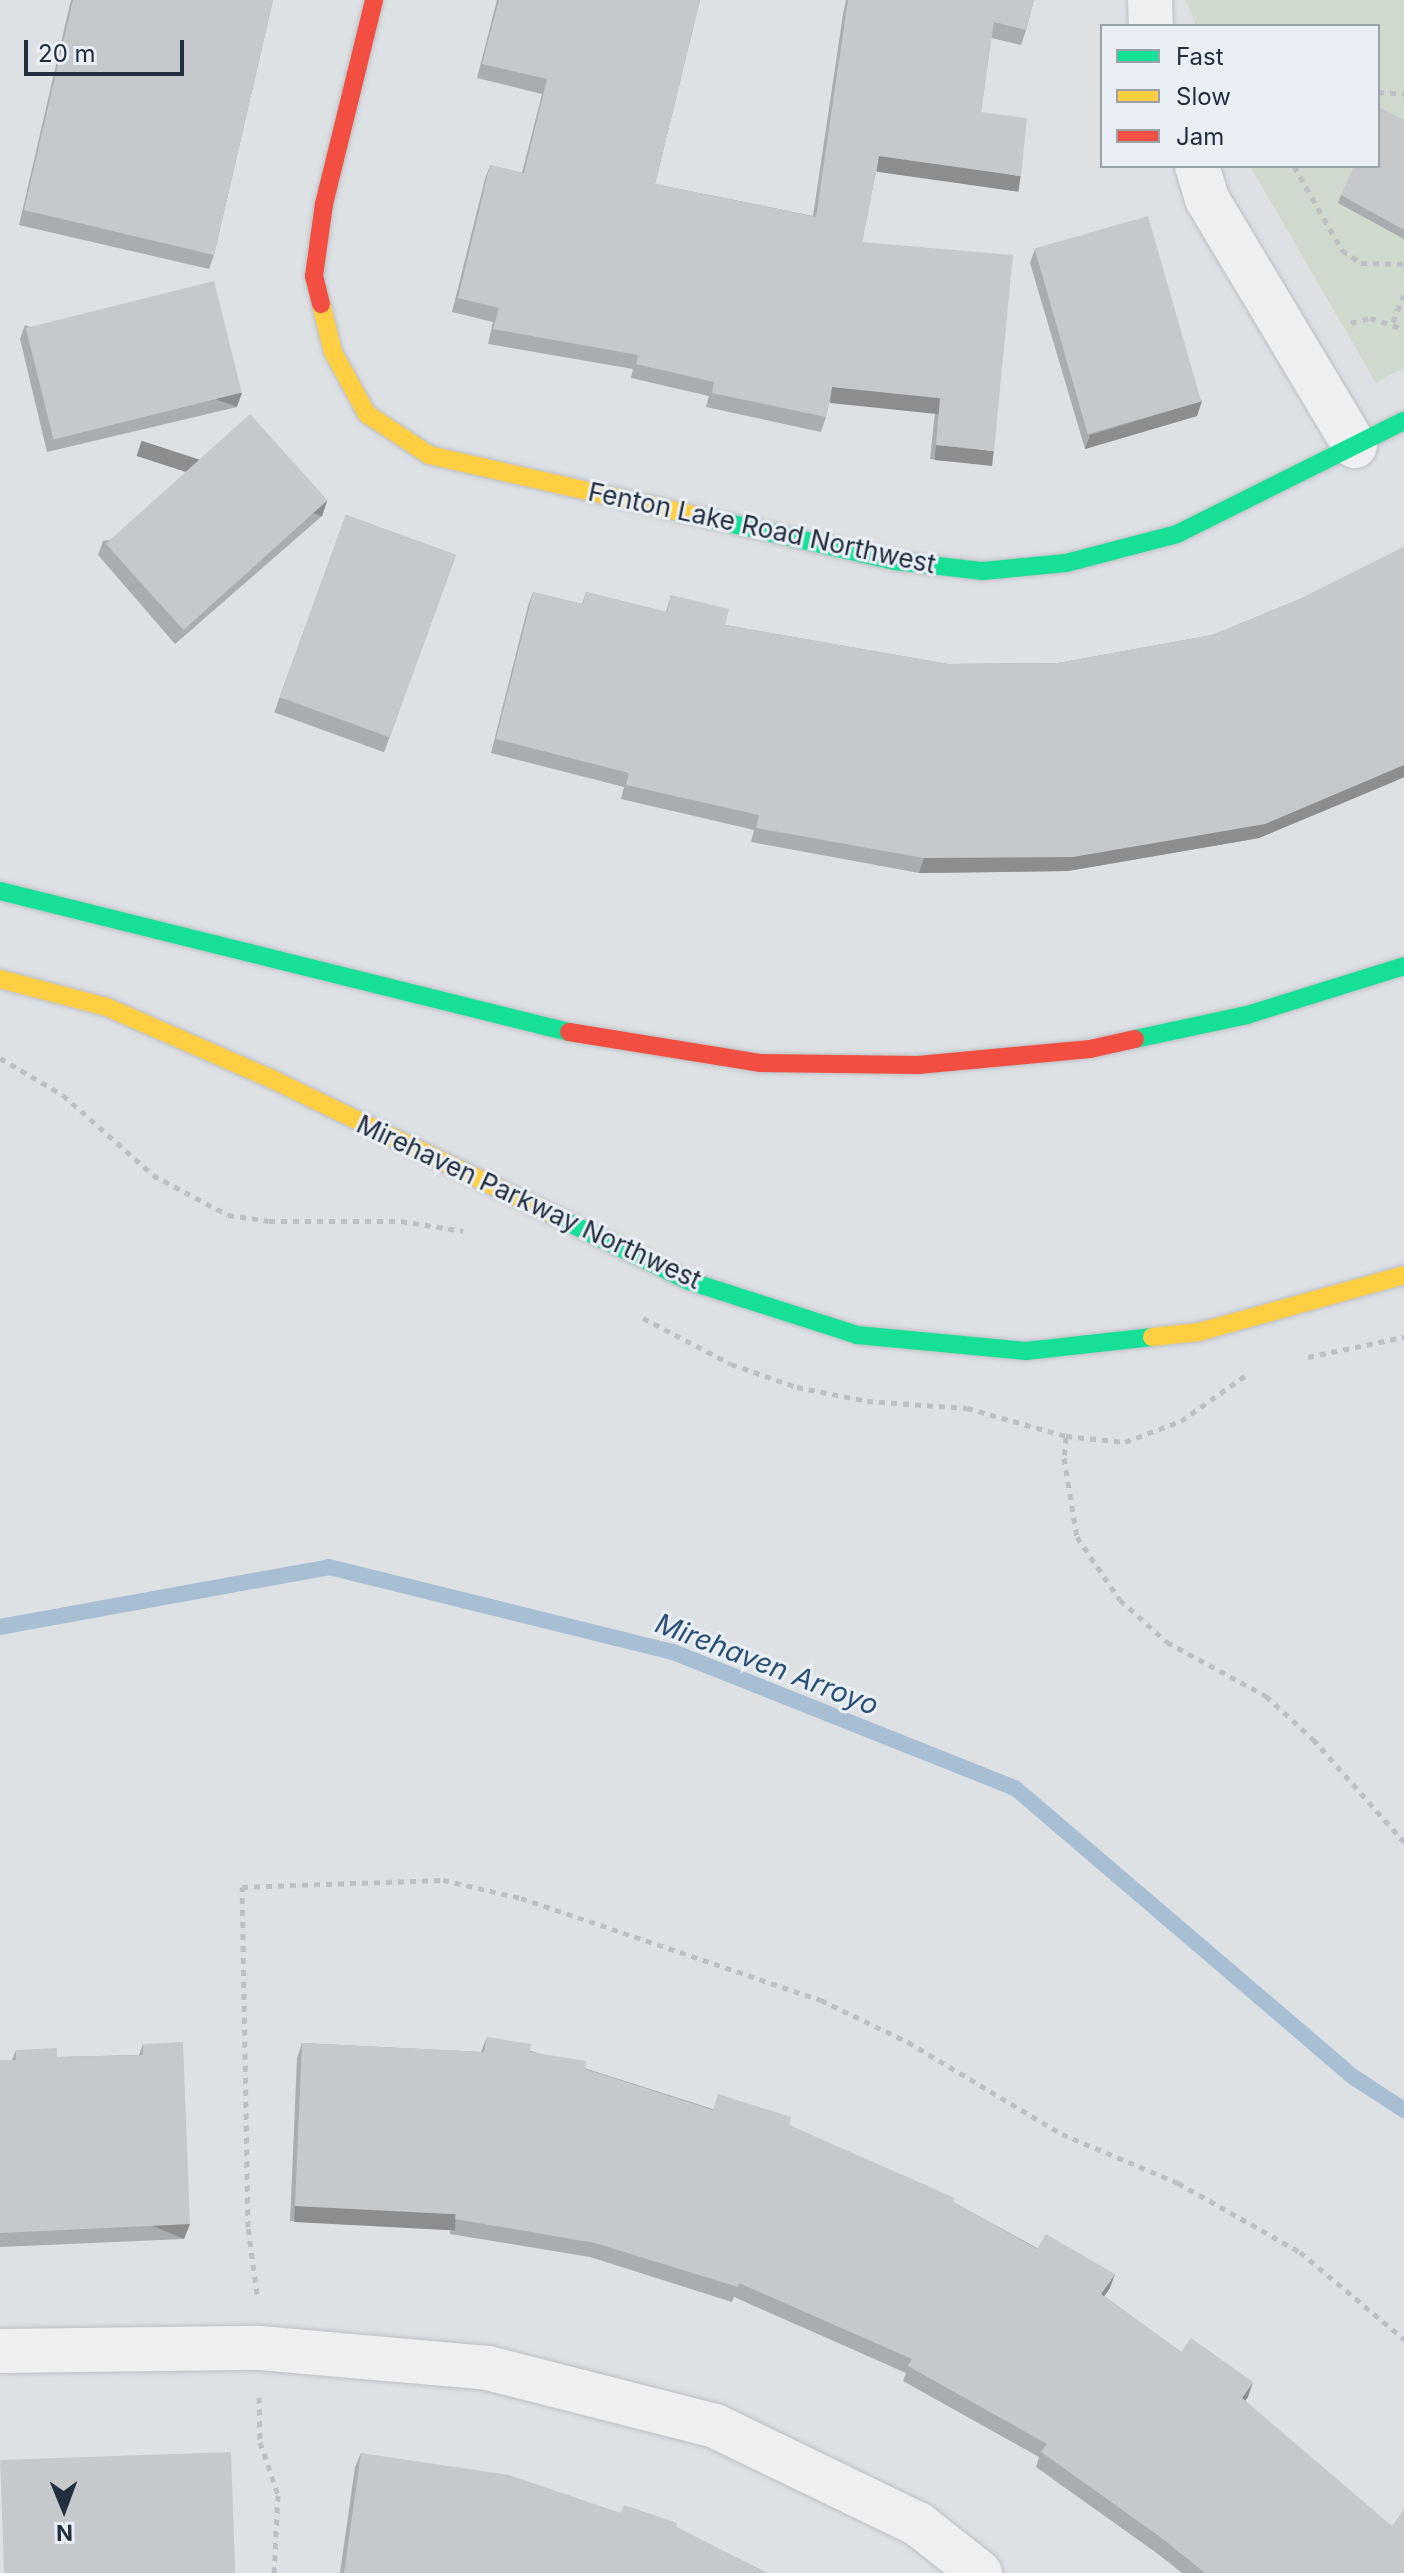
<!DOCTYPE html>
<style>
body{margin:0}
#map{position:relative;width:1404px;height:2573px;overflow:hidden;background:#dee1e4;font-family:Inter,sans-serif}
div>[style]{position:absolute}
.green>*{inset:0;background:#cfd9cd}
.stream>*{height:16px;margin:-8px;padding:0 8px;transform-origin:8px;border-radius:8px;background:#a8bfd3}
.path>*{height:5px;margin-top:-2.5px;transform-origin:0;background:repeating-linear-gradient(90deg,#bdbfc4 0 6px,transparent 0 12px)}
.roads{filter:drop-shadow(0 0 2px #bcbfc2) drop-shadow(0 0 2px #bcbfc2)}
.street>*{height:44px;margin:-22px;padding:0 22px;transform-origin:22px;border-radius:22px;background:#edeff1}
.fast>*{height:18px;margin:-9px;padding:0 9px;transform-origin:9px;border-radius:9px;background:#16e098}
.slow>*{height:18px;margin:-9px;padding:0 9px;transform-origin:9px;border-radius:9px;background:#ffcf43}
.jam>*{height:18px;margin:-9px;padding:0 9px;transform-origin:9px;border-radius:9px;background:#f24e42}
.wall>*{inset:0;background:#aaadaf;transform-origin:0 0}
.shaded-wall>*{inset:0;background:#8b8d8f;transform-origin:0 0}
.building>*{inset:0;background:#c6c9cc;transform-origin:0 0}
span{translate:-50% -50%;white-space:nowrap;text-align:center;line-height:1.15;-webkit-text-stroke:6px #eaeff5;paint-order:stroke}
.street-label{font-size:26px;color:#232e3e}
.water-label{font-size:28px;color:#2a4f76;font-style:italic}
.legend{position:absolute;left:1100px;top:24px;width:280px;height:144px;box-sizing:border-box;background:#eaeff5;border:2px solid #9aa2ac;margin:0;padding:10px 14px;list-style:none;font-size:24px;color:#232e3e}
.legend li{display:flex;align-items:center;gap:16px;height:40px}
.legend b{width:40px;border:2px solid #9aa2ac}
.north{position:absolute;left:24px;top:2469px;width:80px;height:80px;-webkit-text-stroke:6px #eaeff5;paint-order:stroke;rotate:179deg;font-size:22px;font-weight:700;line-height:32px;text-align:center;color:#232e3e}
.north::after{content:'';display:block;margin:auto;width:28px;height:36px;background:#232e3e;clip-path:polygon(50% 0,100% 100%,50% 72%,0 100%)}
.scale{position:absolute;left:24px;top:40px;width:160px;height:36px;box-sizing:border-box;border:4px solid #232e3e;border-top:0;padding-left:10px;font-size:24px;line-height:28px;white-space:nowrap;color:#232e3e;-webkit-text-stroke:6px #eaeff5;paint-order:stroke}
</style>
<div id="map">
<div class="green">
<div style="clip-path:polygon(1186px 0,1404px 0,1404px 368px,1376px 383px,1250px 166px,1378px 166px,1378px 26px,1196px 26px)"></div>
</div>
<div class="stream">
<div style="left:0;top:1627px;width:334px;rotate:-10.3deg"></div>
<div style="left:329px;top:1567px;width:354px;rotate:13.9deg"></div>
<div style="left:673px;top:1652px;width:368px;rotate:21.7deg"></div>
<div style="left:1015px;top:1788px;width:447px;rotate:40.5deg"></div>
<div style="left:1355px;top:2078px;width:59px;rotate:33.1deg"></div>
</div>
<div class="path">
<div style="left:1378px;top:92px;width:26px;rotate:4deg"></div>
<div style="left:1294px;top:166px;width:97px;rotate:60.3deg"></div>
<div style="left:1342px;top:250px;width:23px;rotate:34deg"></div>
<div style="left:1361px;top:263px;width:43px;rotate:1.3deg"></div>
<div style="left:1393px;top:322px;width:29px;rotate:-68deg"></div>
<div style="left:1351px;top:323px;width:20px;rotate:-15deg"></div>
<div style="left:1370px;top:318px;width:36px;rotate:18deg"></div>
<div style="left:0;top:1058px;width:73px;rotate:30.4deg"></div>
<div style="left:63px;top:1095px;width:120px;rotate:41.6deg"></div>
<div style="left:153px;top:1175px;width:85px;rotate:28.1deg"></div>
<div style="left:228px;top:1215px;width:41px;rotate:8.3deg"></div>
<div style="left:269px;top:1221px;width:132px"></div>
<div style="left:401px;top:1221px;width:63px;rotate:9.2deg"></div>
<div style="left:643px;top:1318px;width:99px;rotate:27.6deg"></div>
<div style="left:731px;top:1364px;width:70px;rotate:19.2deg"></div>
<div style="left:797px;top:1387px;width:71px;rotate:11.3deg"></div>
<div style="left:867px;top:1401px;width:100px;rotate:4deg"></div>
<div style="left:967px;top:1408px;width:103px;rotate:15.8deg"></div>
<div style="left:1066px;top:1436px;width:59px;rotate:5.8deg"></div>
<div style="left:1125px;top:1442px;width:60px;rotate:-20.6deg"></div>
<div style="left:1181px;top:1421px;width:83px;rotate:-35.2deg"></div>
<div style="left:1308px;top:1357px;width:98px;rotate:-11.8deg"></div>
<div style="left:1066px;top:1437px;width:21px;rotate:95deg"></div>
<div style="left:1064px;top:1458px;width:80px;rotate:80.7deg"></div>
<div style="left:1077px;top:1537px;width:76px;rotate:55.7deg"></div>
<div style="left:1120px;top:1600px;width:63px;rotate:41.8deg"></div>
<div style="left:1167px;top:1642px;width:113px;rotate:28.6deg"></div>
<div style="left:1266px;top:1696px;width:64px;rotate:42.5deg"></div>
<div style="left:1313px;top:1739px;width:137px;rotate:48.5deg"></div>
<div style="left:257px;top:2294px;width:68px;rotate:-97.7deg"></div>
<div style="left:248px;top:2227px;width:340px;rotate:-91deg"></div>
<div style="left:242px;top:1887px;width:201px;rotate:-2deg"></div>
<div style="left:443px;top:1880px;width:80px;rotate:13deg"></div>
<div style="left:521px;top:1898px;width:317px;rotate:18.8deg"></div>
<div style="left:821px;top:2000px;width:97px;rotate:25.8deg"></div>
<div style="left:908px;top:2042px;width:179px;rotate:30.9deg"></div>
<div style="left:1062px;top:2134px;width:126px;rotate:22.9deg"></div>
<div style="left:1178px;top:2183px;width:140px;rotate:29.5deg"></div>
<div style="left:1300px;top:2252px;width:136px;rotate:39.9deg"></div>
<div style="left:259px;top:2397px;width:45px;rotate:88.7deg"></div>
<div style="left:260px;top:2442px;width:56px;rotate:71.2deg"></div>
<div style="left:278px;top:2495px;width:78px;rotate:92.9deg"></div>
</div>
<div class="roads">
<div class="street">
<div style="left:1150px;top:0;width:26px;rotate:88deg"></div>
<div style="left:1197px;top:166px;width:34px;rotate:73deg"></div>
<div style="left:1207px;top:199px;width:288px;rotate:59.1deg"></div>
<div style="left:0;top:2351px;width:260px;rotate:-0.7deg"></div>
<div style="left:260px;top:2348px;width:229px;rotate:5deg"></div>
<div style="left:488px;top:2368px;width:234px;rotate:14.3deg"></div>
<div style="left:715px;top:2426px;width:225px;rotate:25.8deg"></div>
<div style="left:918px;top:2524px;width:79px;rotate:38.3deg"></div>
</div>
<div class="fast">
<div style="left:693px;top:515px;width:207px;rotate:12.8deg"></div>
<div style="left:895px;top:561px;width:89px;rotate:6.5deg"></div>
<div style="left:983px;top:571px;width:83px;rotate:-5.5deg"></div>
<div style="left:1066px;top:563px;width:115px;rotate:-14.6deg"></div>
<div style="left:1177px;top:534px;width:254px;rotate:-26.5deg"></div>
<div style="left:0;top:891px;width:586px;rotate:13.92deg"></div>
<div style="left:1135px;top:1039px;width:115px;rotate:-12.1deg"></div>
<div style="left:1247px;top:1015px;width:164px;rotate:-17.3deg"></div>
<div style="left:551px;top:1214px;width:153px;rotate:25.9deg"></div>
<div style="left:689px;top:1281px;width:176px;rotate:17.8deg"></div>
<div style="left:857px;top:1335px;width:170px;rotate:5.4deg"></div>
<div style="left:1026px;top:1351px;width:127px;rotate:-6.3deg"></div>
</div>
<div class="slow">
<div style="left:321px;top:304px;width:49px;rotate:76deg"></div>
<div style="left:333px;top:352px;width:71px;rotate:61.3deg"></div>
<div style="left:367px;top:414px;width:74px;rotate:33.5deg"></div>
<div style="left:429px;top:455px;width:271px;rotate:12.8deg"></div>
<div style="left:0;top:979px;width:111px;rotate:14.7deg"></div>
<div style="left:107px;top:1007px;width:182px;rotate:23.6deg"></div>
<div style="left:274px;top:1080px;width:308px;rotate:25.8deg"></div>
<div style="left:1152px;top:1337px;width:47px;rotate:-6.1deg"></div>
<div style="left:1199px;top:1332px;width:213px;rotate:-15.5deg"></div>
</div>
<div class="jam">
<div style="left:321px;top:304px;width:29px;rotate:-104deg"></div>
<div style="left:314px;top:276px;width:73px;rotate:-82.1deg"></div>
<div style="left:324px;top:204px;width:210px;rotate:-76.2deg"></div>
<div style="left:569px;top:1032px;width:193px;rotate:9.2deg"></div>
<div style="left:760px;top:1063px;width:158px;rotate:0.7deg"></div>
<div style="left:918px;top:1065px;width:173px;rotate:-5.3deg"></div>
<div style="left:1090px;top:1049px;width:46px;rotate:-12.5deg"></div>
</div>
</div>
<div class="wall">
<div style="clip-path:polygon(71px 0,273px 0,214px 255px,209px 269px,19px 225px)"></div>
<div style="clip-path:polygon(497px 0,700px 0,655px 184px,813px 216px,843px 14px,846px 0,1034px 0,1026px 30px,1021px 45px,991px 38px,981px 112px,1016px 191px,876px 171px,862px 242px,989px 465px,930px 459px,935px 412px,829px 402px,826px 417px,821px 432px,706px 407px,709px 396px,631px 378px,633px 369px,488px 344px,493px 322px,452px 312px,485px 179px,490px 165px,522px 173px,542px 94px,477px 78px)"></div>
<div style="clip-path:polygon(1404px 120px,1404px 239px,1338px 203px,1341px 195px)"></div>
<div style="clip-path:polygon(1035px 249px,1202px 401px,1197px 416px,1085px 449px,1030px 263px)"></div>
<div style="clip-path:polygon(25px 325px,237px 407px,47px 452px,20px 339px)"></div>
<div style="clip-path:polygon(327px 501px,322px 516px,175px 644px,98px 555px,103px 541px)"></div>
<div style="left:346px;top:515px;width:117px;height:210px;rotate:20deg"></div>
<div style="clip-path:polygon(1404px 547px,1404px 777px,1259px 838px,1068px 871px,919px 873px,751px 842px,754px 830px,621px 799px,624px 787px,491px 753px,528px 606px,533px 592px,582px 604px,586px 592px,666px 612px,671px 595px,725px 625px,948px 664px,1058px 663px,1212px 635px,1300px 599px)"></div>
<div style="clip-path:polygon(487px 2037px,713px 2109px,789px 2125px,953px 2202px,1110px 2288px,1104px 2296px,1181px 2352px,1248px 2397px,1245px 2400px,1404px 2573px,1182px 2573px,1158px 2554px,1036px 2467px,1039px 2457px,903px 2381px,906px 2373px,734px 2297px,732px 2302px,590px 2257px,450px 2234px,451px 2229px,290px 2221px,297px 2058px,302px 2043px,481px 2052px)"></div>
<div style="clip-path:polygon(143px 2044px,190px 2224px,184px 2239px,0 2247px,0 2060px,12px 2060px,16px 2050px,57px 2057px,139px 2055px)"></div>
<div style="clip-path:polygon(361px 2453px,621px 2513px,676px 2527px,767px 2573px,340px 2573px,355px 2467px)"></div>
</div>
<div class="shaded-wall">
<div style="left:879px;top:156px;width:143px;height:16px;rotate:8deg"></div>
<div style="left:832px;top:387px;width:109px;height:16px;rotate:6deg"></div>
<div style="left:242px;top:393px;width:15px;height:194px;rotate:110deg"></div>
<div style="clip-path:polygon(1202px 401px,1197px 416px,1085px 449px,1090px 435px)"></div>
<div style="left:936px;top:445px;width:58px;height:15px;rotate:6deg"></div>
<div style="left:327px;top:501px;width:16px;height:195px;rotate:108deg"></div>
<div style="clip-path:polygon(1404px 765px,1404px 777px,1393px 782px,1259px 838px,1068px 871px,919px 873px,924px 858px)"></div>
<div style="left:295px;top:2206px;width:161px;height:16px;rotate:3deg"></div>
<div style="left:190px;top:2224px;width:16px;height:190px;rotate:112deg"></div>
<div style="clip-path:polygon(1115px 2274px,1110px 2288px,1096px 2308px,1101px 2294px)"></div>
<div style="clip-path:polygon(1253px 2382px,1248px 2397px,1237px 2412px,1242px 2398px)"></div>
</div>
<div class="building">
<div style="clip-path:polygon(73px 0,273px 0,214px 255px,24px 210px)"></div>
<div style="clip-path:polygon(499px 0,700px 0,655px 184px,816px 217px,848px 0,1034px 0,1026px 30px,994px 22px,981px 112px,1027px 118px,1021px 176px,879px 156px,862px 242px,1013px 255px,994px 451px,936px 445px,940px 398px,832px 387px,826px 417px,712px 393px,714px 382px,636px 364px,638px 355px,493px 329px,499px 308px,458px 298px,490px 165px,524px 173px,547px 79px,482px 64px)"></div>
<div style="clip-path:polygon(1381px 108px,1404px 120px,1404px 230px,1341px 195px,1354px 166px,1378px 166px,1378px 113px)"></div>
<div style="left:1148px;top:216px;width:193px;height:118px;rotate:74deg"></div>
<div style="left:214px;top:281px;width:115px;height:194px;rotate:76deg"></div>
<div style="left:250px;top:414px;width:116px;height:194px;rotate:48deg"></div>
<div style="left:346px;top:515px;width:117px;height:194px;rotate:20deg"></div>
<div style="clip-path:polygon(1404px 547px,1404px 765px,1265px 824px,1073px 857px,924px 858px,756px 828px,759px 815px,626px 785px,629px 773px,496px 739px,533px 592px,583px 604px,586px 592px,667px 612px,671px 595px,729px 609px,725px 625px,948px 664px,1058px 663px,1212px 635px,1300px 599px)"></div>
<div style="clip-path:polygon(487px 2037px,531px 2044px,530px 2052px,586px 2061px,585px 2069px,713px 2110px,718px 2094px,791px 2117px,789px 2125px,955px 2198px,953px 2202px,1037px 2249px,1046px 2234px,1115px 2274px,1101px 2294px,1181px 2352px,1191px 2338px,1253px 2382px,1242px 2398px,1392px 2526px,1404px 2509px,1404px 2573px,1205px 2573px,1163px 2539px,1041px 2452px,1047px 2444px,908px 2366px,912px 2359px,739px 2283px,738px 2287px,595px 2243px,455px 2219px,456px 2214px,295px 2206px,302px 2043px,484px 2052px)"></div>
<div style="clip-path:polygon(183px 2042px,190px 2224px,0 2233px,0 2060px,16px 2060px,16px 2050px,57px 2048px,57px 2057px,143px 2055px,143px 2044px)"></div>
<div style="left:231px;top:2452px;width:121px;height:231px;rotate:88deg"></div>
<div style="clip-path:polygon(361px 2453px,509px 2475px,621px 2513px,624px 2505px,677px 2523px,676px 2527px,767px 2573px,344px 2573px)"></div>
</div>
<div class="street-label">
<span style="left:762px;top:528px;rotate:12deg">Fenton Lake Road Northwest</span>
<span style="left:529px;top:1202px;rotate:25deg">Mirehaven Parkway Northwest</span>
</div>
<div class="water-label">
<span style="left:767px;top:1664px;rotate:21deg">Mirehaven Arroyo</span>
</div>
<ul class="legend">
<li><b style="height:10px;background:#16e098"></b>Fast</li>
<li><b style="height:10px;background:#ffcf43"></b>Slow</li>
<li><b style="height:10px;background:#f24e42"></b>Jam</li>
</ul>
<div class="north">N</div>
<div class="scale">20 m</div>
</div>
